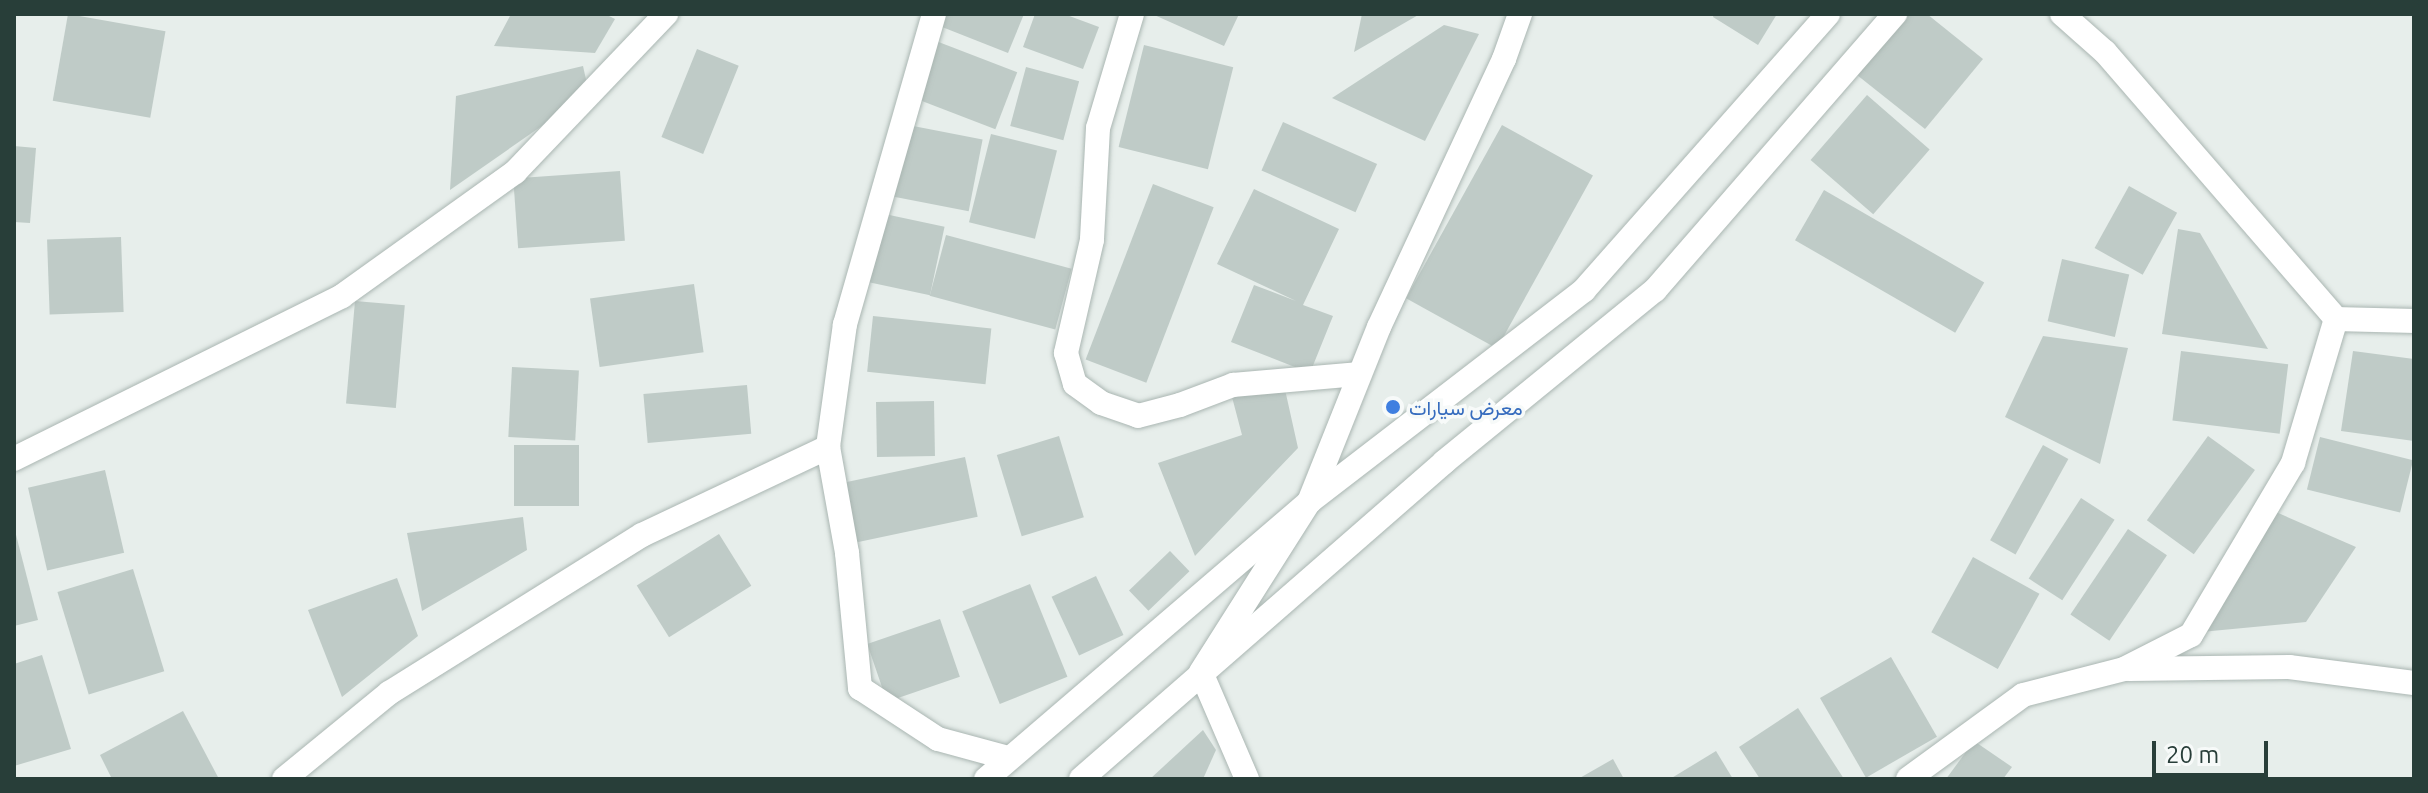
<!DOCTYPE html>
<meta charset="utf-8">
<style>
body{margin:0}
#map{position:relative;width:2428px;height:793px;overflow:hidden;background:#e7eeeb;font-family:Ubuntu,Vazirmatn,sans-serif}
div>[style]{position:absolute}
.building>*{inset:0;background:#bfcbc7;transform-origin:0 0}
.roads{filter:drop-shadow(0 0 2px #aab6b2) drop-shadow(0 0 2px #aab6b2)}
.minor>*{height:24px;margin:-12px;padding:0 12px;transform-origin:12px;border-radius:12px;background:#fff}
.tertiary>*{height:24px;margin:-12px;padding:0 12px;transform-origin:12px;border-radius:12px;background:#fff}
.dots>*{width:22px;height:22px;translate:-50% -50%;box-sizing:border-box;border:4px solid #f7faf9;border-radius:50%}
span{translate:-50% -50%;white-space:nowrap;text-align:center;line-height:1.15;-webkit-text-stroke:7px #f7faf9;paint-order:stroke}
.shop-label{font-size:20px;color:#366cbe}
.left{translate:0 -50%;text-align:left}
.frame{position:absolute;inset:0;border:16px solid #283e39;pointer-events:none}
.scale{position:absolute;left:2152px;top:741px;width:116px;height:36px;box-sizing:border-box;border:4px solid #283e39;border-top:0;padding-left:10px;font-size:24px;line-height:28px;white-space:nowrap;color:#283e39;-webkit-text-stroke:6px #f7faf9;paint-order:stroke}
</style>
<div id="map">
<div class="building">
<div style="left:68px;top:14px;width:99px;height:88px;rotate:10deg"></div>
<div style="clip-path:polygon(511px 14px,605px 14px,615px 19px,595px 53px,494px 46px)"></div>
<div style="clip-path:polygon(942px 14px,1024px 14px,1008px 53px,937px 25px)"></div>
<div style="clip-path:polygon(1035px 14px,1064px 14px,1099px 27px,1083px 69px,1023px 47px)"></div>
<div style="clip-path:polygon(1152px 14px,1239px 14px,1224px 46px)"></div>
<div style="clip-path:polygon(1362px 14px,1420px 14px,1354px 52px)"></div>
<div style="clip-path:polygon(1714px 14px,1777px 14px,1758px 45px,1713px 17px)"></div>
<div style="clip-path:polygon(1906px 14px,1927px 14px,1983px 59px,1925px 129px,1857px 75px)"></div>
<div style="clip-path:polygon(1444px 25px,1479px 34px,1425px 141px,1332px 98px)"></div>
<div style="left:936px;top:41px;width:87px;height:61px;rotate:21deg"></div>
<div style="left:1144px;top:45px;width:92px;height:105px;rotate:14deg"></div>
<div style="left:697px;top:49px;width:45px;height:95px;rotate:22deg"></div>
<div style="clip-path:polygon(583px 66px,589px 93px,450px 190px,456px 96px)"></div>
<div style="left:1026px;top:67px;width:55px;height:61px;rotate:15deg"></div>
<div style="left:1867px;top:95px;width:83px;height:86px;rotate:41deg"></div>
<div style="left:1283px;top:122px;width:103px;height:53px;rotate:24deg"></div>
<div style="left:908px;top:125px;width:76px;height:73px;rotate:11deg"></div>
<div style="left:1502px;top:125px;width:104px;height:198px;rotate:29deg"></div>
<div style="left:991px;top:134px;width:68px;height:91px;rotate:14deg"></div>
<div style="clip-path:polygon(14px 146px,36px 148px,30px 223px,14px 222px)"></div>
<div style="left:620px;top:171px;width:70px;height:107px;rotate:86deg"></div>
<div style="left:1153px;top:184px;width:65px;height:188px;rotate:21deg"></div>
<div style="left:2129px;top:186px;width:55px;height:71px;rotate:29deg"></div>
<div style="clip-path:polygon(1254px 189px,1339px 229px,1303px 305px,1333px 316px,1310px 373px,1231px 342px,1254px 285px,1296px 301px,1217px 264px)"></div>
<div style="left:1824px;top:190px;width:185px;height:58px;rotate:30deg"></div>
<div style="left:880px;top:213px;width:66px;height:70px;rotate:12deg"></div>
<div style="clip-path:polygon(2178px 229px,2200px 233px,2268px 349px,2162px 334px)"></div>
<div style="left:946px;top:235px;width:130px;height:63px;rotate:15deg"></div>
<div style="left:121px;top:237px;width:75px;height:74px;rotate:88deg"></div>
<div style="left:2062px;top:259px;width:69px;height:64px;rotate:13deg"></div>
<div style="left:694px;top:284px;width:69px;height:105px;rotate:82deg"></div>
<div style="left:355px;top:301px;width:50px;height:103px;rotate:5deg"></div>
<div style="left:873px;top:316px;width:119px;height:56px;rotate:6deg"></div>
<div style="clip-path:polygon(2043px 336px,2128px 348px,2100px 464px,2005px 417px)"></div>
<div style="left:2181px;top:351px;width:108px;height:70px;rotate:7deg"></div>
<div style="clip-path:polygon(2353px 351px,2414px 359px,2414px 441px,2341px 431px)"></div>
<div style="left:512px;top:367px;width:67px;height:70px;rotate:3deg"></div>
<div style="left:747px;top:385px;width:49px;height:104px;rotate:85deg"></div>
<div style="clip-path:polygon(1284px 385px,1298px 448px,1195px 556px,1158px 463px,1242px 435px,1232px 397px)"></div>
<div style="left:934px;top:401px;width:55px;height:58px;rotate:89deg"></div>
<div style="left:1059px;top:436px;width:85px;height:65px;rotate:73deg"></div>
<div style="left:2208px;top:436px;width:58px;height:104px;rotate:36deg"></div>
<div style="left:2320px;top:437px;width:96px;height:54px;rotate:14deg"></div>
<div style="left:579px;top:445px;width:61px;height:65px;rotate:90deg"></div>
<div style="left:2043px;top:445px;width:29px;height:109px;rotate:29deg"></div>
<div style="left:965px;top:457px;width:61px;height:128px;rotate:78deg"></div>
<div style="left:105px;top:470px;width:85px;height:79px;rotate:77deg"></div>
<div style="left:2081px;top:498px;width:40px;height:96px;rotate:33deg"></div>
<div style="clip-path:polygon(2276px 512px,2356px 547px,2306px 622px,2201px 632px)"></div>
<div style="clip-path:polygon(523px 517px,527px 550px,422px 611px,407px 533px)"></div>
<div style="clip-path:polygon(14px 527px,38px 620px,14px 626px)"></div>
<div style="left:2128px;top:529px;width:47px;height:103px;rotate:34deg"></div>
<div style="left:719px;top:534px;width:61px;height:97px;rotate:58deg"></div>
<div style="left:1170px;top:551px;width:28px;height:57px;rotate:46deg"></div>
<div style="left:1973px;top:557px;width:76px;height:86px;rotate:29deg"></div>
<div style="left:133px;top:569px;width:107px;height:79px;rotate:73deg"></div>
<div style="left:1096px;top:576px;width:65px;height:49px;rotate:65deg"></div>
<div style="clip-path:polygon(397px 578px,418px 636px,342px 697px,308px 610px)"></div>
<div style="left:1030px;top:584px;width:100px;height:73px;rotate:68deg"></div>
<div style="left:940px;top:619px;width:61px;height:77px;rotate:71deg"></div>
<div style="clip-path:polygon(42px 655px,71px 749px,14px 766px,14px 664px)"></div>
<div style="left:1891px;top:657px;width:92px;height:82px;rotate:60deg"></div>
<div style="clip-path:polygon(1798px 708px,1844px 779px,1760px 779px,1739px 747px)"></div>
<div style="clip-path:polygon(183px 711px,219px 779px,112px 779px,100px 755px)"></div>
<div style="clip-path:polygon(1203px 730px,1216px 750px,1203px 779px,1150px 779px)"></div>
<div style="clip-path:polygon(1974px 741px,2012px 767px,2003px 779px,1946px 779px)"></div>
<div style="clip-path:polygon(1716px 751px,1733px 779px,1670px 779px)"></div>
<div style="clip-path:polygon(1613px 759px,1624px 779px,1578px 779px)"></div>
</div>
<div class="roads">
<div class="minor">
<div style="left:934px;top:14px;width:323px;rotate:106deg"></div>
<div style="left:845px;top:324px;width:124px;rotate:97.9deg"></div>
<div style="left:828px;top:447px;width:108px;rotate:79.8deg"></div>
<div style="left:847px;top:553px;width:136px;rotate:84.5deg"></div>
<div style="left:860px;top:688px;width:93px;rotate:33.2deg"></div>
<div style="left:938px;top:739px;width:73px;rotate:15.2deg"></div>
<div style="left:1132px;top:14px;width:119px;rotate:106.6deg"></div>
<div style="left:1098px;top:128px;width:112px;rotate:93.1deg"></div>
<div style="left:1092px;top:240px;width:116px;rotate:103deg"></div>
<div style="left:1066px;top:353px;width:32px;rotate:74deg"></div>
<div style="left:1075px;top:384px;width:32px;rotate:36deg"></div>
<div style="left:1101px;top:403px;width:39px;rotate:19deg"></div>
<div style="left:1138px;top:416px;width:43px;rotate:-14.7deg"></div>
<div style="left:1180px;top:405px;width:57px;rotate:-20.7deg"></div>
<div style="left:1233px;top:385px;width:127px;rotate:-5deg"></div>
<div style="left:2062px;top:14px;width:57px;rotate:41.5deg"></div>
<div style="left:2105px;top:52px;width:353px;rotate:49.1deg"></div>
<div style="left:2336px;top:319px;width:78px;rotate:1.5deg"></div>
<div style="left:14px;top:459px;width:366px;rotate:-26.4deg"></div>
<div style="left:342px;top:296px;width:213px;rotate:-35.6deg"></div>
<div style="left:515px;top:172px;width:219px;rotate:-46.3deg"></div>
<div style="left:2129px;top:669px;width:160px;rotate:-0.7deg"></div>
<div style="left:2289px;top:667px;width:126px;rotate:7.3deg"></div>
<div style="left:284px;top:779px;width:136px;rotate:-39.3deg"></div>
<div style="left:389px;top:693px;width:298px;rotate:-32deg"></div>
<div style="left:642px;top:535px;width:206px;rotate:-25.3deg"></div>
<div style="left:1247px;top:779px;width:116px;rotate:-113.3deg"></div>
<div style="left:1201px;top:672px;width:201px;rotate:-57.6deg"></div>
<div style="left:1309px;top:502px;width:188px;rotate:-68.2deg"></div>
<div style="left:1379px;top:327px;width:296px;rotate:-65deg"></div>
<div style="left:1504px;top:59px;width:48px;rotate:-70.4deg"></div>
<div style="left:1908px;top:779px;width:142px;rotate:-36.1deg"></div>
<div style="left:2023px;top:695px;width:104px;rotate:-14.4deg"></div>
<div style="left:2124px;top:669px;width:75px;rotate:-26.9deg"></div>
<div style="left:2191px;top:635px;width:200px;rotate:-59.3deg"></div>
<div style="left:2293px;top:463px;width:150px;rotate:-73.4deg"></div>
</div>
<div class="tertiary">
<div style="left:986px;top:779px;width:426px;rotate:-40.6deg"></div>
<div style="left:1309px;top:502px;width:347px;rotate:-37.6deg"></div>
<div style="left:1584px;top:290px;width:368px;rotate:-48.5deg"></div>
<div style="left:1081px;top:779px;width:482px;rotate:-41.1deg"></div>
<div style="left:1444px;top:462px;width:272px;rotate:-39.2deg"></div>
<div style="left:1655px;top:290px;width:366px;rotate:-49deg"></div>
</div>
</div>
<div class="dots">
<div style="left:1393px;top:407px;background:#3f7fe0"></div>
</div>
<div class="shop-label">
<span class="left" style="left:1409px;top:407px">معرض سيارات</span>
</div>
<div class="frame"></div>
<div class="scale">20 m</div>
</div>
